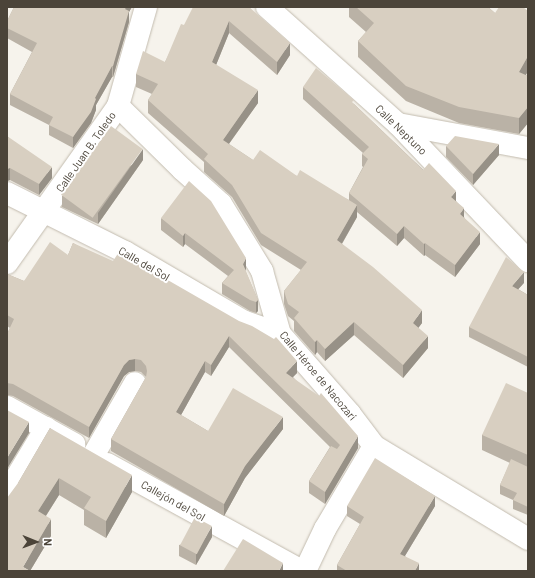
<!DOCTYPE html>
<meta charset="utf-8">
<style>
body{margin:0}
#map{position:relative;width:535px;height:578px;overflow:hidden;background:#f6f3ec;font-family:Barlow,sans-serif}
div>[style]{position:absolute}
.roads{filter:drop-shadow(0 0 1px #c2bbae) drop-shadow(0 0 1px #c2bbae)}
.minor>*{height:22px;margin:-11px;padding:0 11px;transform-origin:11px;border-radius:11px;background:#fff}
.wall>*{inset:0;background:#bab2a6}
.shaded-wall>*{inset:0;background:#979187}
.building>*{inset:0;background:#d8cfc1;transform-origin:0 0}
span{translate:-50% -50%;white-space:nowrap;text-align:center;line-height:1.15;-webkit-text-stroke:4px #fff;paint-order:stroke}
.street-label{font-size:11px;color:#4b4439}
.frame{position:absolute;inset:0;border:8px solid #4b4439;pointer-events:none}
.north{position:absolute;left:16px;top:522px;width:40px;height:40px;-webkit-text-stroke:3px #fff;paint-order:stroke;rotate:91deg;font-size:11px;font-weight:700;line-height:16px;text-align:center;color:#4b4439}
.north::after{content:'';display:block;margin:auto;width:14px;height:18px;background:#4b4439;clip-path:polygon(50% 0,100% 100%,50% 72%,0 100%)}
</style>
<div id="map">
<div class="roads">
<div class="minor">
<div style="left:267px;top:7px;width:176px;rotate:41.8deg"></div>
<div style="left:398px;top:124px;width:189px;rotate:46.5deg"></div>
<div style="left:118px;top:106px;width:90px;rotate:44.5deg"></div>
<div style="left:182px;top:169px;width:52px;rotate:41.9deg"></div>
<div style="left:221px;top:204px;width:79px;rotate:58.5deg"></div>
<div style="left:262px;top:271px;width:66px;rotate:74.1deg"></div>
<div style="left:280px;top:334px;width:106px;rotate:48.8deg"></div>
<div style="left:350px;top:414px;width:40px;rotate:53deg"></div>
<div style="left:374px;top:446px;width:180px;rotate:31.1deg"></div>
<div style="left:398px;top:124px;width:132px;rotate:10.5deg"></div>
<div style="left:7px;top:193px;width:132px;rotate:26.6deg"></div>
<div style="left:125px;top:252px;width:139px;rotate:30.3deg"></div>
<div style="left:245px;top:322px;width:37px;rotate:19deg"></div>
<div style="left:7px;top:263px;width:192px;rotate:-54.7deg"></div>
<div style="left:118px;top:106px;width:103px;rotate:-74.2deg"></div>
<div style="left:7px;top:407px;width:77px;rotate:28.9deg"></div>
<div style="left:93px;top:456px;width:84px;rotate:-60.1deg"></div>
<div style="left:107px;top:464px;width:222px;rotate:28.8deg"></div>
<div style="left:7px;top:493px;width:76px;rotate:-59deg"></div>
<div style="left:305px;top:571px;width:47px;rotate:-64.5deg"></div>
<div style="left:325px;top:529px;width:96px;rotate:-59.4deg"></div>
</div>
</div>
<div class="wall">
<div style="clip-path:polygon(14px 7px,132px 7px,129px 12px,129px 22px,113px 77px,112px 77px,96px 105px,96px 110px,91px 123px,73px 148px,49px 135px,49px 125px,10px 105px,10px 94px,32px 52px,7px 38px,7px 21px)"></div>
<div style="clip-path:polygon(249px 7px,290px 55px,277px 75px,229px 33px,216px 65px,258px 103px,229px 144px,253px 160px,297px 176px,349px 200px,349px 193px,363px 167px,362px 166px,362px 154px,363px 153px,303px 99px,303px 87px,354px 104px,456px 201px,464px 217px,480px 244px,455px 277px,425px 255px,424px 256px,404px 238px,397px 246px,357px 212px,357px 217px,342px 244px,422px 323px,418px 328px,428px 348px,403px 378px,354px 335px,325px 361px,317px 352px,315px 355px,294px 331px,294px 321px,288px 316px,284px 304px,284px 291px,301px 270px,261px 245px,232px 197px,204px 172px,204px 162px,148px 113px,148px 100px,152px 94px,136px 87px,136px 74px,165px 62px,184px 25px)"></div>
<div style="clip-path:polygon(349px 7px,488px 7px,495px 13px,528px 11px,528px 71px,526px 75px,528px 76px,528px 123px,519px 134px,459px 123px,406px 101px,358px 57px,358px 41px,366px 32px,349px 17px)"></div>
<div style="clip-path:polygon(7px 136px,52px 178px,39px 195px,10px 180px,7px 181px)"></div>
<div style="clip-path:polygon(446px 146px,499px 155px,473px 185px,446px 157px)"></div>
<div style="clip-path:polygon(143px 160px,98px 224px,62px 207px,62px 196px)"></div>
<div style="clip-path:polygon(161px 218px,246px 269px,245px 270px,258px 300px,258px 311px,256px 313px,250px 311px,222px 294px,222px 283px,228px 276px,185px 244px,183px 247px,161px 230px)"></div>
<div style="clip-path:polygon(73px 243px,297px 373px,293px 377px,358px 448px,325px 504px,309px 493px,309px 481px,330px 447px,229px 347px,211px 376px,205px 372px,181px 415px,208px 431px,283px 429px,245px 478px,224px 516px,111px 451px,111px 439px,146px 377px,141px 372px,135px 371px,129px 372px,124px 376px,89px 438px,13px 396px,7px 395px,7px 334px,10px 328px,7px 326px,7px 274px,24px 281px,68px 255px)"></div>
<div style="clip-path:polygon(524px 283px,518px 289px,528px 295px,528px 367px,469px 337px,469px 327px)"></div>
<div style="clip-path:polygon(528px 393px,528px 515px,513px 509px,513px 500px,500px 494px,500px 485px,510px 463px,482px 450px,482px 435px)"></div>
<div style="clip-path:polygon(50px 428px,132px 492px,106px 538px,84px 525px,84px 510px,59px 495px,46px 516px,51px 536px,30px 571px,18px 483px)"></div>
<div style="clip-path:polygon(347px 506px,435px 506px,405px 556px,419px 571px,337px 571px,337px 565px,360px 524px,347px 516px)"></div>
<div style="clip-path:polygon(212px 537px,196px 565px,179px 556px,179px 545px)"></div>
</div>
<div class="shaded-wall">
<div style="clip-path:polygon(126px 7px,132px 7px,129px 12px,129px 22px,113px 77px,113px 66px,125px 9px)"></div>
<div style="clip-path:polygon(229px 21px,229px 33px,212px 75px,212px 62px)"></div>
<div style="clip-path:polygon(290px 43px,290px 55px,277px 75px,277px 62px)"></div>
<div style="clip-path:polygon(528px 56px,528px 71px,519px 87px,519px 72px)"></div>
<div style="clip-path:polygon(112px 66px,112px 77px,96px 105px,96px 110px,91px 123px,73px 148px,73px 137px)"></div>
<div style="clip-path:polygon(258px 90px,258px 103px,223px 152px,223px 140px)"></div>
<div style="clip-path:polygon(528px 107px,528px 123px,519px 134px,519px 118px)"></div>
<div style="clip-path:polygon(499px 144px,499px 155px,473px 185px,473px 174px)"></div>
<div style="clip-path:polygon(143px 149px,143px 160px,98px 224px,98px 213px)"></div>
<div style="clip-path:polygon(52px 167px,52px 178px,39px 195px,39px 184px)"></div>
<div style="clip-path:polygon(10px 168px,10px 180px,7px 181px,7px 169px)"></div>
<div style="clip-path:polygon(456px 191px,456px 203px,451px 197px)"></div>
<div style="clip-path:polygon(357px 205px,357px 217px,337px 252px,337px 240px)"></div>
<div style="clip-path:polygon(464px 208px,464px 220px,460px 214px)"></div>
<div style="clip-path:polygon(404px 226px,404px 238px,397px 246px,397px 234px)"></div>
<div style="clip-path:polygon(480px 232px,480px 244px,455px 277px,455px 265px)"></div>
<div style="clip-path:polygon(185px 233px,185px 244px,183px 247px,183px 236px)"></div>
<div style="clip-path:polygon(425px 243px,425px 255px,424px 256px,424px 244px)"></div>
<div style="clip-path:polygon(246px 258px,246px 269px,243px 275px,243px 264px)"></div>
<div style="clip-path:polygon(524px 272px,524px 283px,512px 296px,512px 286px)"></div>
<div style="clip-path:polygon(258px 300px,258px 311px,256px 313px,256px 302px)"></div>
<div style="clip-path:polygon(422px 310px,422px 323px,413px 335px,413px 323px)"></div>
<div style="clip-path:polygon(354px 322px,354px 335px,325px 361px,325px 349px)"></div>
<div style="clip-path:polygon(229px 336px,229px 347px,211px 376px,211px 365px)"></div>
<div style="clip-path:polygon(428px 336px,428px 348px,403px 378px,403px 365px)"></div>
<div style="clip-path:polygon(317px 340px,317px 352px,315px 355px,315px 342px)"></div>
<div style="clip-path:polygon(135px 359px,135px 371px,129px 372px,124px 376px,89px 438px,89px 427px,124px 365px,129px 360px)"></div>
<div style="clip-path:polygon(205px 361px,205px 372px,176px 424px,176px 412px)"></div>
<div style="clip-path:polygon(297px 361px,297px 373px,286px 384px,286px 373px)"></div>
<div style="clip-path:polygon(283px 417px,283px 429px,245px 478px,224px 516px,224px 504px,245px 466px)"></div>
<div style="clip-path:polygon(29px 422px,29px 433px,7px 469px,7px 458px)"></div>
<div style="clip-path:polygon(358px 436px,358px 448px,325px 504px,325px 492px)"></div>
<div style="clip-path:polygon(132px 475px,132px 492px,106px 538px,106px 521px)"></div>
<div style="clip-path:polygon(59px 478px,59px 495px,38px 528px,38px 511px)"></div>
<div style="clip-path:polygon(435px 496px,435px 506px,400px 564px,400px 554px)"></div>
<div style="clip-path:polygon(51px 519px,51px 536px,30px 571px,23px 567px)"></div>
<div style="clip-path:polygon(212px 526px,212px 537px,196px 565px,196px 554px)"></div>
<div style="clip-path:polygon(283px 563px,283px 571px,279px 571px)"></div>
<div style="clip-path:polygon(419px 563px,419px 571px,415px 571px)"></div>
</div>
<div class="building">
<div style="clip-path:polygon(14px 7px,126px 7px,125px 9px,129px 11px,113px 66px,112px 66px,95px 98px,96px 99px,91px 112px,73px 137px,49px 125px,53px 117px,10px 94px,37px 43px,7px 28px,7px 21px)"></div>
<div style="clip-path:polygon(193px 7px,249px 7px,290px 43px,277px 62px,229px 21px,212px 62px,258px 90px,223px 140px,253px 160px,260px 150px,297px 176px,300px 170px,357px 205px,337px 240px,373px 267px,422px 310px,413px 323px,428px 336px,403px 365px,354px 322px,325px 349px,317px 340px,315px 342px,294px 318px,299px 312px,288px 304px,284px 291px,307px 262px,261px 233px,232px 185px,204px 159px,208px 154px,148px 100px,158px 84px,136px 74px,143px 51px,165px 62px,181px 24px,184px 25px)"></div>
<div style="clip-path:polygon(356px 7px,488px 7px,495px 13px,499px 7px,523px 7px,528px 11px,528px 56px,519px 72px,528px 76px,528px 107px,519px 118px,459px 107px,406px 86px,358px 41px,374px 23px)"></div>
<div style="clip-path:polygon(316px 68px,354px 100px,352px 102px,423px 170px,429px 163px,456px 191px,451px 197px,464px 208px,460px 214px,480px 232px,455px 265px,425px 243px,424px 244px,404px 226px,397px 234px,349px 193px,368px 159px,362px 154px,369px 147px,303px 87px)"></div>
<div style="left:111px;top:126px;width:39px;height:85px;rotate:36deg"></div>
<div style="clip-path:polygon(7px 136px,52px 167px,39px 184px,10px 168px,7px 169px)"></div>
<div style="clip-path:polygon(455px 136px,499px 144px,473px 174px,446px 146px)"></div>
<div style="clip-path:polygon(189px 181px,211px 201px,246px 258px,243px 264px,258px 300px,256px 302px,250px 300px,222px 283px,234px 270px,185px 233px,183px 236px,161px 218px)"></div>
<div style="clip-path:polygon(50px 242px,68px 255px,73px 243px,113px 261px,119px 252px,239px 321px,252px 326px,274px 339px,276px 337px,297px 361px,286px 373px,319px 396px,321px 393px,358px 436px,325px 492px,309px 481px,331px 446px,337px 449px,340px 445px,229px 336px,211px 365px,205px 361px,176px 412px,208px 431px,233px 388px,283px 417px,245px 466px,224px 504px,111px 439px,146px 377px,147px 371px,146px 366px,141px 360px,135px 359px,129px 360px,124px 365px,89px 427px,13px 384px,7px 383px,7px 334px,14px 319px,7px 315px,7px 274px,24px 281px)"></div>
<div style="clip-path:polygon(506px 257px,524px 272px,512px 286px,528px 295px,528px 357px,469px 327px)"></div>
<div style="clip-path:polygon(506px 383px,528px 393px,528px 455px,482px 435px)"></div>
<div style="clip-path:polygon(7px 410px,29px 422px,7px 458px)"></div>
<div style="clip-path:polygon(50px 428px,132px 475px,106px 521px,84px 508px,91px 497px,59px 478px,38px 511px,51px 519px,23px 567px,30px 571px,7px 571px,7px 498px,18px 483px)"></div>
<div style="clip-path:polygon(375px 458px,435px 496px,400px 554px,419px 563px,415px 571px,347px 571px,337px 565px,364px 517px,347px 506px)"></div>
<div style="clip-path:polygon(511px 459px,528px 467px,528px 507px,513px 500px,517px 493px,500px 485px)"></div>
<div style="left:195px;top:517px;width:19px;height:32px;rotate:28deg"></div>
<div style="clip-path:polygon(243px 539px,283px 563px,279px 571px,223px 571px)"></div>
</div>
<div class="street-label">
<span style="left:401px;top:130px;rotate:44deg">Calle Neptuno</span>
<span style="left:86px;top:152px;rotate:-55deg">Calle Juan B. Toledo</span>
<span style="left:144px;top:264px;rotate:30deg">Calle del Sol</span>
<span style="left:318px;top:376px;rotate:50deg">Calle Héroe de Nacozari</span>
<span style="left:173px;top:501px;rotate:29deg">Callejón del Sol</span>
</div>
<div class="frame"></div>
<div class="north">N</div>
</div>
